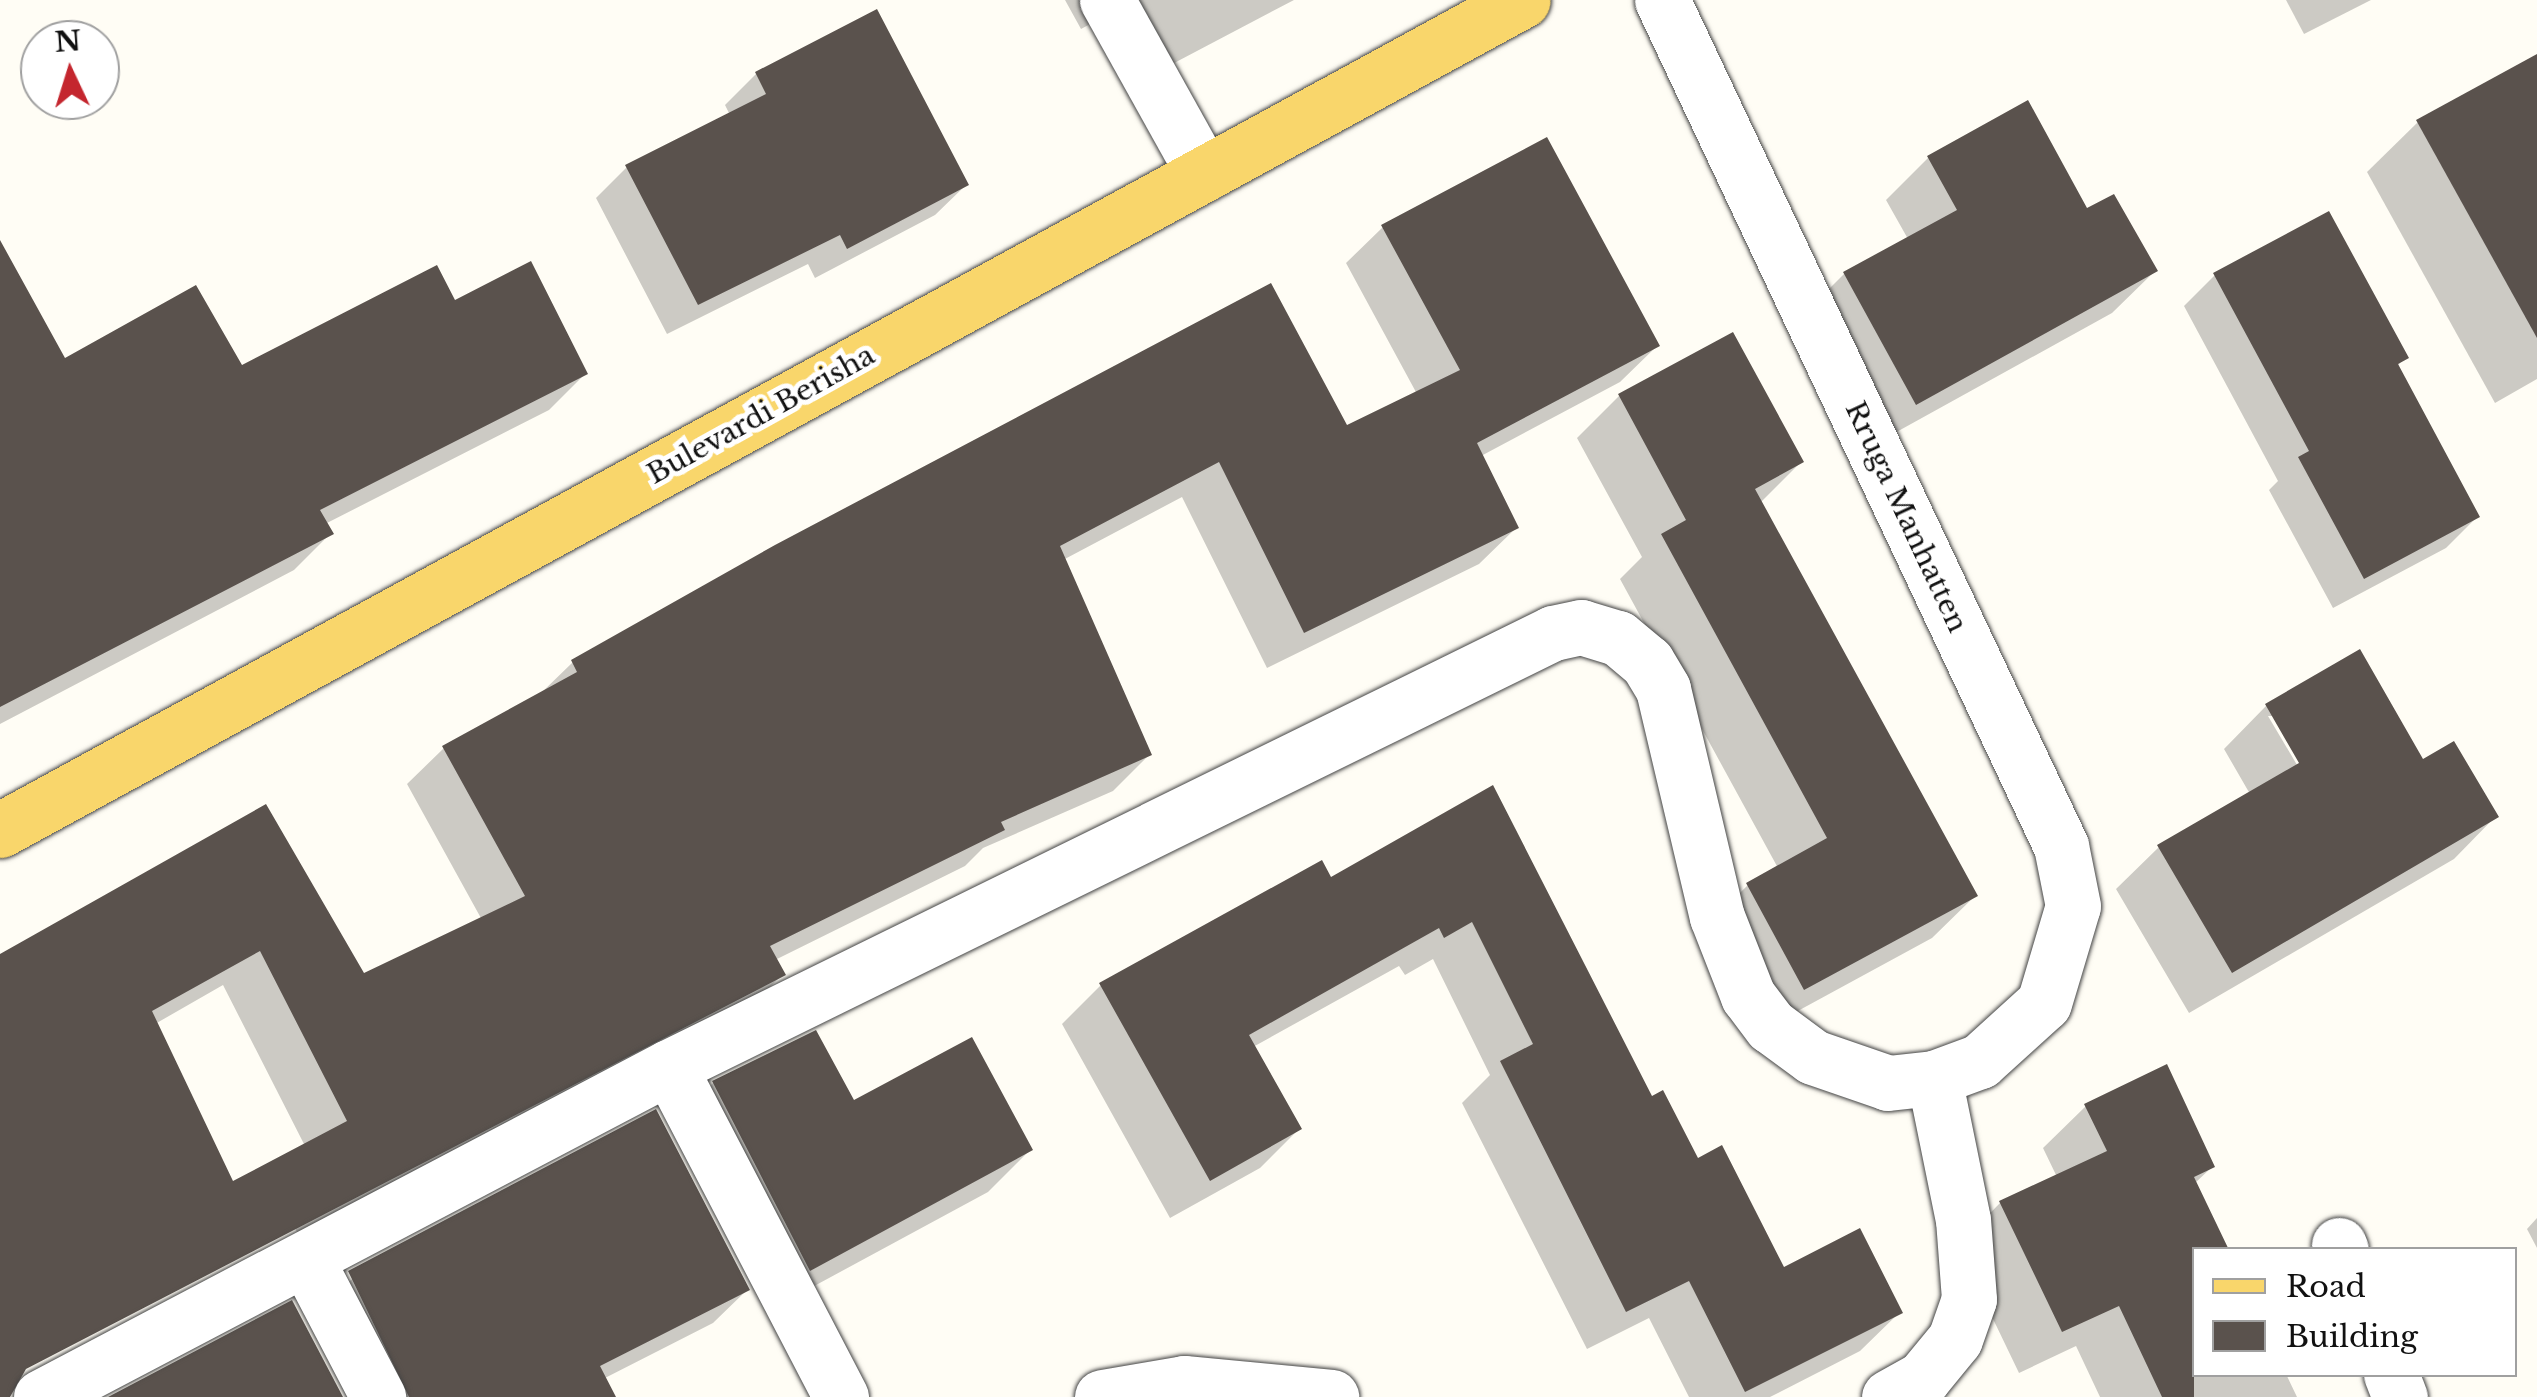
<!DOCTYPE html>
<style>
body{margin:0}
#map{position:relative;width:2537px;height:1397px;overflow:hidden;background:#fffdf5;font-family:"Libre Baskerville",serif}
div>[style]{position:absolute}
.shadow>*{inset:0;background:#0003}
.building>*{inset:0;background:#5a524d}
.roads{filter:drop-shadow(0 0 2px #444) drop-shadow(0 0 2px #444)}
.minor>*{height:55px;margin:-27.5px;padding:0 27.5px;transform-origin:27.5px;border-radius:27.5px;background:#fff}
.major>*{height:55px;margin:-27.5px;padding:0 27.5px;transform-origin:27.5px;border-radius:27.5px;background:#f9d66b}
span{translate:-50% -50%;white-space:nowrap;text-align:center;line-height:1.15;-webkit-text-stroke:10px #fff;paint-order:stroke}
.street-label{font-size:28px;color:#111}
.legend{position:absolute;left:2192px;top:1247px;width:325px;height:130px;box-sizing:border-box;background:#fff;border:2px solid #a0a0a0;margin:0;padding:12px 18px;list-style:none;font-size:30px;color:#111}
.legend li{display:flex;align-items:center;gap:20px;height:50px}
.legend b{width:50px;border:2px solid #a0a0a0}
.north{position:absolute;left:20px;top:20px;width:100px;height:100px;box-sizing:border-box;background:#fff;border:2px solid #a0a0a0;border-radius:50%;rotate:356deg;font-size:28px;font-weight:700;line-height:40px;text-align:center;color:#111}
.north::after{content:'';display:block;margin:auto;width:35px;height:45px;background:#c4262e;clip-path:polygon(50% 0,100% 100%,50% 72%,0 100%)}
</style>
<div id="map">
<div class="shadow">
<div style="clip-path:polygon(1065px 0,1294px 0,1140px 81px,1105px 16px,1081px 29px)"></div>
<div style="clip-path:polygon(2286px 0,2371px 0,2304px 34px)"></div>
<div style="clip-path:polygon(876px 12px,966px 185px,935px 215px,815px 278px,808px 264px,667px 334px,596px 198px,627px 167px,730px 115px,725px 105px,756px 74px)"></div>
<div style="clip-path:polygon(2537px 57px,2537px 379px,2495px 403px,2367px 172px,2418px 122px)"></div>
<div style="clip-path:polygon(1928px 158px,2086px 211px,2155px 271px,2112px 313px,1873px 445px,1802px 316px,1844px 274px,1908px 239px,1886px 200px)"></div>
<div style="clip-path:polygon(1383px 227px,1657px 346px,1620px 382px,1481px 456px,1516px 528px,1479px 564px,1267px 668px,1182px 497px,1063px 560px,1149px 755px,1113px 791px,983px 848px,965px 866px,775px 960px,783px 974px,746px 1011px,301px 1240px,271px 1181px,305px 1146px,223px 985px,155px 1024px,0 1369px,0 956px,265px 807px,363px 977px,482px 920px,407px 784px,444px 748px,539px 695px,573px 662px,777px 547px,1346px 428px,1417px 394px,1346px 263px)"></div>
<div style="clip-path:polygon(0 245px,64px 362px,241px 369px,454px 304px,585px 374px,549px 410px,325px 524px,330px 534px,294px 570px,0 724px)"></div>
<div style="clip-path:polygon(2215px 275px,2405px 358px,2396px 367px,2477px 517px,2446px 548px,2333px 608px,2269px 490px,2278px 481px,2184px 306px)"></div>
<div style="clip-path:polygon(1619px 396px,1801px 462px,1760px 503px,1975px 896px,1932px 938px,1761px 1031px,1705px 927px,1748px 885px,1778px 868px,1620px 579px,1642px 557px,1577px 438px)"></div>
<div style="clip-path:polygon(evenodd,2359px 653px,2422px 762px,2496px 816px,2454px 859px,2189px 1013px,2116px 889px,2159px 847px,2250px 794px,2224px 749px,2266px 706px,2359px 653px,2268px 716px,2274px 716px,2307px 773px,2303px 775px,2268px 716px)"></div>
<div style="clip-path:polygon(1492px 789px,1651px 1099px,1696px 1161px,1783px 1270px,1900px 1312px,1860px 1351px,1770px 1397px,1689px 1397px,1649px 1318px,1587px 1349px,1462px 1103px,1490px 1075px,1433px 959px,1405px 975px,1399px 966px,1253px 1047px,1299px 1129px,1260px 1168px,1170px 1218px,1062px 1024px,1101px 985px,1330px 881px)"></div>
<div style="clip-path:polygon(815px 1033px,853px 1103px,1030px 1150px,988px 1192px,768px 1311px,671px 1125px,713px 1083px)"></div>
<div style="clip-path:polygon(2086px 1106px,2212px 1167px,2194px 1184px,2194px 1374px,2286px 1374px,2297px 1397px,2100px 1397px,2076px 1346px,2019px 1373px,1958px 1246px,2000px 1203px,2057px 1177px,2043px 1148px)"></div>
<div style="clip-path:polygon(2537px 1218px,2537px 1248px,2527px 1229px)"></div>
<div style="clip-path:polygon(368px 1263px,747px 1290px,713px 1323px,603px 1379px,613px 1397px,362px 1397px,334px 1297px)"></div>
</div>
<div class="building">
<div style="clip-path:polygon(877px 9px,969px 185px,847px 249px,840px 235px,698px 305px,625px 165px,766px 94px,755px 72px)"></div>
<div style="clip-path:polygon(2537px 54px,2537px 338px,2416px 120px)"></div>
<div style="clip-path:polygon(2028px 100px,2087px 208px,2114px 194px,2158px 271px,1916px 405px,1843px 272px,1957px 210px,1927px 156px)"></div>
<div style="clip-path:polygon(evenodd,1547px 137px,1660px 346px,1477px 443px,1519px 528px,1304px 633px,1219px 462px,1060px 546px,1152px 755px,1001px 822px,1005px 830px,770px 946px,786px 975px,26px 1369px,10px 1397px,0 1397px,0 954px,266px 804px,364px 973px,525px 896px,442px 746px,577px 672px,571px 660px,775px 545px,1271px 283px,1347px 425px,1460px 370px,1381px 225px,1547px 137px,260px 951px,347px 1121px,233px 1181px,152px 1011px,260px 951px)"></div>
<div style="clip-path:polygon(2329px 211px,2409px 358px,2398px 364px,2480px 517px,2364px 579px,2298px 457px,2309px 451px,2213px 273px)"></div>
<div style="clip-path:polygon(0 240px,65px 358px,196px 285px,242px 365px,437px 265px,455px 300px,531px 261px,588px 374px,320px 510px,334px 534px,0 707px)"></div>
<div style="clip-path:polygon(1733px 332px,1804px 462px,1755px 489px,1978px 896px,1804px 990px,1746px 883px,1827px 838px,1661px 534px,1686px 520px,1618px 394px)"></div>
<div style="clip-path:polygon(2360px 649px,2423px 759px,2454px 741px,2499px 817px,2232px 973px,2157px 845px,2299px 763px,2265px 704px)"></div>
<div style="clip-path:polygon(1493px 785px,1652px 1096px,1663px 1090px,1698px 1158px,1722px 1145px,1784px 1267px,1860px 1228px,1903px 1313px,1745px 1392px,1689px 1281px,1626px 1312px,1500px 1061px,1533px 1044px,1472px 922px,1444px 938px,1439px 928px,1249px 1035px,1302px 1129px,1210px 1181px,1099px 983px,1322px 860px,1331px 877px)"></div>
<div style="clip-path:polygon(816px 1030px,854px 1100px,972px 1037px,1033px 1150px,810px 1271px,712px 1081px)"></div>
<div style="clip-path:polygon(2167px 1064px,2215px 1167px,2194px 1177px,2229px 1250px,2194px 1250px,2194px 1397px,2162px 1397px,2119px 1306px,2062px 1332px,1999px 1201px,2107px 1151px,2084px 1104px)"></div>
<div style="clip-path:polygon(656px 1109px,750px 1290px,600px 1366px,616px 1397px,409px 1397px,348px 1271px)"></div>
<div style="clip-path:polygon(292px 1300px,343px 1397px,108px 1397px)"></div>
</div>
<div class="roads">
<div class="minor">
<div style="left:1107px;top:0;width:199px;rotate:60.9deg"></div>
<div style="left:2339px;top:1245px;width:5px;rotate:68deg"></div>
<div style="left:306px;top:1259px;width:156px;rotate:62.4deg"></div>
<div style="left:2391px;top:1374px;width:25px;rotate:69deg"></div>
<div style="left:41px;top:1397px;width:709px;rotate:-27.72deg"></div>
<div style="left:841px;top:1397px;width:372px;rotate:-117.5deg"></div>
<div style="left:669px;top:1067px;width:985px;rotate:-26.15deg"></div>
<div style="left:1553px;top:633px;width:29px;rotate:-12deg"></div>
<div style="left:1581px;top:627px;width:39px;rotate:17deg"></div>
<div style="left:1618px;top:638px;width:38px;rotate:40deg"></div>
<div style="left:1647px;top:662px;width:31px;rotate:59deg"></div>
<div style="left:1663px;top:689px;width:234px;rotate:76.7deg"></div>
<div style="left:1717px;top:917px;width:85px;rotate:68.6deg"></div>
<div style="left:1748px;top:996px;width:38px;rotate:53deg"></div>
<div style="left:1771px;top:1026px;width:52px;rotate:36.4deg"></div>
<div style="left:1813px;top:1057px;width:79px;rotate:19.1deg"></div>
<div style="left:1888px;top:1083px;width:46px;rotate:-6.2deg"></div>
<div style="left:1934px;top:1078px;width:49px;rotate:-20.3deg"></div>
<div style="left:1980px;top:1061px;width:86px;rotate:-42.2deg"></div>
<div style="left:2044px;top:1003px;width:101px;rotate:-73.4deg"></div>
<div style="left:2073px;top:906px;width:61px;rotate:-101.3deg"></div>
<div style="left:2061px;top:846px;width:935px;rotate:-115.25deg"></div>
<div style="left:1102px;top:1397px;width:83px;rotate:-9.7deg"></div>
<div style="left:1184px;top:1383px;width:148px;rotate:5.4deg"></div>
<div style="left:1889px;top:1397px;width:39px;rotate:-29deg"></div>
<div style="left:1923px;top:1378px;width:50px;rotate:-50.6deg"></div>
<div style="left:1955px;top:1339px;width:42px;rotate:-70.7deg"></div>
<div style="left:1969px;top:1299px;width:79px;rotate:-94.3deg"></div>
<div style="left:1963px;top:1220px;width:145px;rotate:-101.5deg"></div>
</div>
<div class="major">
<div style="left:0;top:830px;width:1734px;rotate:-28.59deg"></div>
</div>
</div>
<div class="street-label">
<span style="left:761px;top:415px;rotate:-29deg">Bulevardi Berisha</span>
<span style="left:1906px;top:517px;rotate:65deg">Rruga Manhatten</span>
</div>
<ul class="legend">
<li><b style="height:12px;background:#f9d66b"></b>Road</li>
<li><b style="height:28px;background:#5a524d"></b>Building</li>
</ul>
<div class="north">N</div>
</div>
